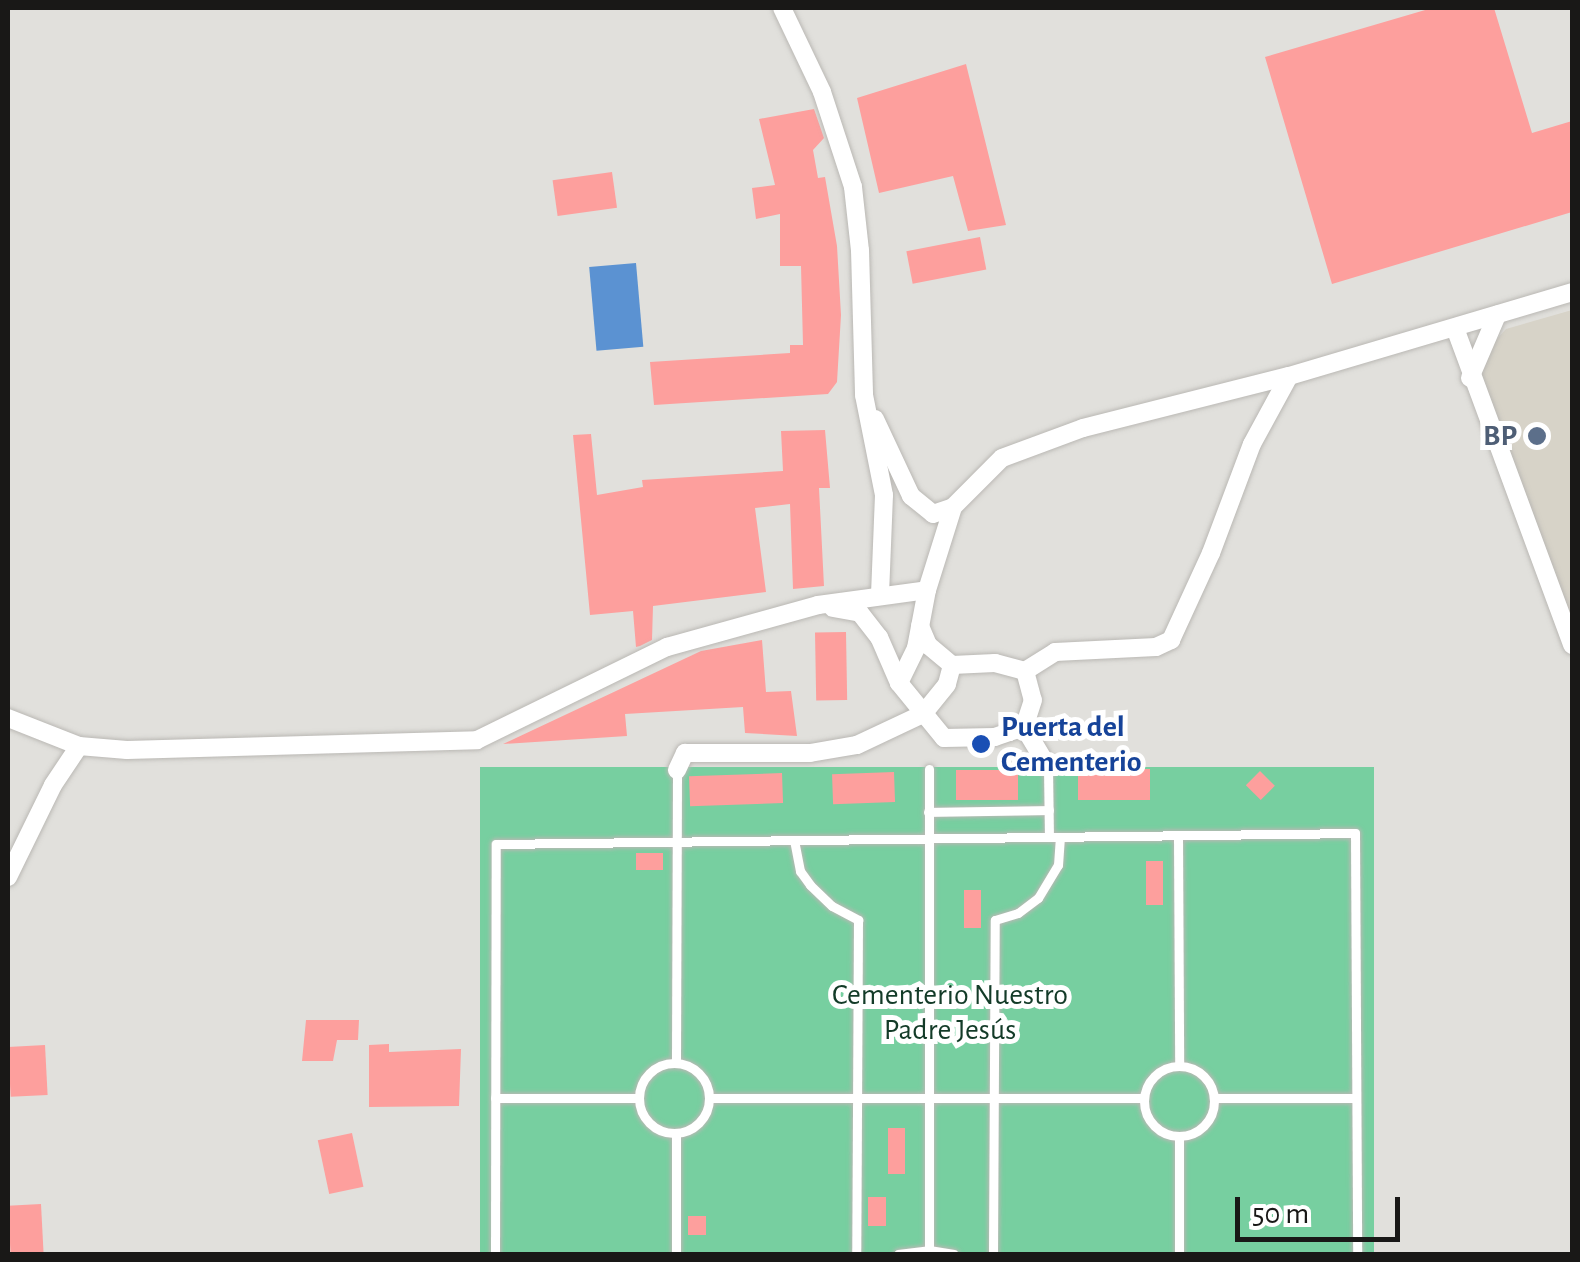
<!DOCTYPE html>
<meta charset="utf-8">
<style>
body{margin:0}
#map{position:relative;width:1580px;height:1262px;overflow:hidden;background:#e1e0dc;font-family:"Alegreya Sans",sans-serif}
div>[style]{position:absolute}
.built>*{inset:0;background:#d7d3c8}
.green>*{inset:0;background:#77cfa0;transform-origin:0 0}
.water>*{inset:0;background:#5b92d2;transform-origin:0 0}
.building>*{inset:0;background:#fd9f9d;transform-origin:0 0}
.roads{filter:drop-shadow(0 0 2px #bab8b4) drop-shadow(0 0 2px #bab8b4)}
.lane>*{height:9px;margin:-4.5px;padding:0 4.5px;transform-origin:4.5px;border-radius:4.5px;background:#fff}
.lane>.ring{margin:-4.5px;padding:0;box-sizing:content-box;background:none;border:9px solid #fff;border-radius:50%}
.street>*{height:18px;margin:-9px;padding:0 9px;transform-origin:9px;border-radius:9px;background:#fff}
.dots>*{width:28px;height:28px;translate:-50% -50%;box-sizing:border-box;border:5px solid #fff;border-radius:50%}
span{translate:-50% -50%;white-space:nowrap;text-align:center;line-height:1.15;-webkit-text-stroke:10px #fff;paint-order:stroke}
.service-label{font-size:30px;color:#4e5e75;font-weight:700}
.right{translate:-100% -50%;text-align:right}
.transit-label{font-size:30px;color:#164399;font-weight:700}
.left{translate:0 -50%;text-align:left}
.park-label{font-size:30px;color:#133b28}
.frame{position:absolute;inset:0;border:10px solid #191817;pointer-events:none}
.scale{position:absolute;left:1235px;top:1197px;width:165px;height:45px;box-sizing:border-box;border:5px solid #191817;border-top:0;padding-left:12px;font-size:30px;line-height:35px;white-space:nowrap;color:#191817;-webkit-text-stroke:8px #fff;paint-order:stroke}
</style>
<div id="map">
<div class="built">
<div style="clip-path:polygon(1572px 310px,1572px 620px,1479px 377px,1485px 352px,1506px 329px)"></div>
</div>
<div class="green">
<div style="left:1374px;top:767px;width:487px;height:894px;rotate:90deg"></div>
</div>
<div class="water">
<div style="left:636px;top:263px;width:84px;height:47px;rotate:85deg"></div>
</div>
<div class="building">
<div style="clip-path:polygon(1432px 8px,1494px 8px,1532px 133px,1572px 121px,1572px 212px,1332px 284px,1265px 57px)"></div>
<div style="clip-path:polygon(966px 64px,1006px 225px,968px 231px,953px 176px,879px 193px,857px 98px)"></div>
<div style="clip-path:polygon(814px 109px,824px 138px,813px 150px,818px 178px,825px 177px,837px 246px,841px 315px,837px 382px,828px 394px,654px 405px,650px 362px,790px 353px,790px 345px,803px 345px,801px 266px,780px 266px,780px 214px,756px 219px,752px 188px,775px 185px,759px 119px)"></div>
<div style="left:612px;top:172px;width:36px;height:60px;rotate:82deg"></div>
<div style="left:980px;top:237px;width:33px;height:75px;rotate:79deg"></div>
<div style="clip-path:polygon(825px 430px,830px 488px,819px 488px,824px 586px,793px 589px,790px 504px,755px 508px,766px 592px,653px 606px,652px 640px,640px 646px,636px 647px,633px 611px,590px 615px,573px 435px,591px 434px,597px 495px,643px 487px,642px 480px,783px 471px,781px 431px)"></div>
<div style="left:846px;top:632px;width:68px;height:31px;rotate:89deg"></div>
<div style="clip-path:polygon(762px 640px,766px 692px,791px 691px,797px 736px,745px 733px,743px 707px,625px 714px,627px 736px,503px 744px,701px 651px)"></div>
<div style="left:1078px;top:769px;width:72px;height:31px"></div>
<div style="left:1018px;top:770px;width:30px;height:62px;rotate:90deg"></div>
<div style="left:1260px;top:771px;width:21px;height:20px;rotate:45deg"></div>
<div style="left:894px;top:772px;width:30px;height:62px;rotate:88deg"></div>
<div style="left:782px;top:773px;width:30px;height:93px;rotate:88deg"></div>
<div style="left:636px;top:853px;width:27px;height:17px"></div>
<div style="left:1146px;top:861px;width:17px;height:44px"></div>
<div style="left:964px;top:890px;width:17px;height:38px"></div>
<div style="clip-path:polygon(306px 1020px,359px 1020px,358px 1040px,337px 1040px,333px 1061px,302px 1061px)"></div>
<div style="clip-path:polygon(389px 1044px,389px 1052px,461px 1049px,459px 1106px,369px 1107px,369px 1045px)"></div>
<div style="left:45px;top:1045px;width:50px;height:37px;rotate:87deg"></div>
<div style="left:888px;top:1128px;width:17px;height:46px"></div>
<div style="left:352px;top:1133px;width:55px;height:35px;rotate:78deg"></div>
<div style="left:868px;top:1197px;width:18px;height:29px"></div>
<div style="left:41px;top:1204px;width:50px;height:33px;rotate:87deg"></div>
<div style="left:688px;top:1216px;width:18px;height:19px"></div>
</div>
<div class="roads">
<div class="lane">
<div style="left:1048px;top:767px;width:70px;rotate:89.2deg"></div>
<div style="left:929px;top:769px;width:481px;rotate:90deg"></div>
<div style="left:928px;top:812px;width:121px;rotate:-0.9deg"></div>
<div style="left:1178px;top:836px;width:229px;rotate:89.7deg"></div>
<div style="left:794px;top:840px;width:32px;rotate:79deg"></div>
<div style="left:800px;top:871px;width:17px;rotate:54deg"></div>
<div style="left:810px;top:885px;width:30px;rotate:44deg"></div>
<div style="left:832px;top:906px;width:30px;rotate:28deg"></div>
<div style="left:858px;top:920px;width:334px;rotate:90.3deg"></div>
<div style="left:676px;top:1062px;width:292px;rotate:-89.8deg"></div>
<div class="ring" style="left:639px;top:1063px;width:61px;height:61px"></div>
<div class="ring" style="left:1144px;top:1066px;width:61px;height:61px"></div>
<div style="left:495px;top:1098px;width:144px"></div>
<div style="left:710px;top:1098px;width:434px"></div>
<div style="left:1214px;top:1098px;width:142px"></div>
<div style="left:495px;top:1254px;width:410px;rotate:-89.9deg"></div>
<div style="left:496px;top:844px;width:859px;rotate:-0.73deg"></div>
<div style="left:1355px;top:833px;width:421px;rotate:89.7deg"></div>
<div style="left:676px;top:1254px;width:121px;rotate:-90deg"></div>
<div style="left:898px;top:1254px;width:31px;rotate:-7deg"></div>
<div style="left:929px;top:1250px;width:25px;rotate:9deg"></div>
<div style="left:993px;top:1254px;width:334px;rotate:-89.7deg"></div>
<div style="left:995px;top:920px;width:24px;rotate:-17deg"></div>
<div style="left:1018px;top:913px;width:25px;rotate:-37deg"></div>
<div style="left:1038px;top:898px;width:39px;rotate:-59deg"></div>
<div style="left:1058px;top:865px;width:28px;rotate:-86deg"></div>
<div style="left:1179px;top:1254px;width:118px;rotate:-90deg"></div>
</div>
<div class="street">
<div style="left:782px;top:8px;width:93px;rotate:64.5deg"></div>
<div style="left:822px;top:92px;width:100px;rotate:71.9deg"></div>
<div style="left:853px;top:187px;width:63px;rotate:83.7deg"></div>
<div style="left:860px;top:250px;width:145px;rotate:88.4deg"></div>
<div style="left:864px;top:395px;width:102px;rotate:78.7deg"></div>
<div style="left:884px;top:495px;width:101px;rotate:92.3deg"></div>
<div style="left:1455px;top:328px;width:338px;rotate:69.7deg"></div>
<div style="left:1470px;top:378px;width:69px;rotate:-66.8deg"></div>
<div style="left:875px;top:419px;width:85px;rotate:64.9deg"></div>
<div style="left:911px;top:496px;width:28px;rotate:39deg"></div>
<div style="left:933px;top:514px;width:21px;rotate:-19deg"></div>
<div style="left:833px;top:608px;width:27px;rotate:10deg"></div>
<div style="left:860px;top:613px;width:31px;rotate:52deg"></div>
<div style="left:879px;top:637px;width:50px;rotate:66.5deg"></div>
<div style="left:920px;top:626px;width:21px;rotate:67deg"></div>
<div style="left:928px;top:645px;width:31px;rotate:40deg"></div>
<div style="left:1025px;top:671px;width:30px;rotate:75deg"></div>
<div style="left:1033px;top:700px;width:28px;rotate:108deg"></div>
<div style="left:1024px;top:727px;width:47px;rotate:59deg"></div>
<div style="left:8px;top:718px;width:76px;rotate:21.5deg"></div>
<div style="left:79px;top:746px;width:48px;rotate:4.8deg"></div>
<div style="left:127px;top:750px;width:350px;rotate:-1.6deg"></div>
<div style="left:477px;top:740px;width:212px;rotate:-26.1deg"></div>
<div style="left:667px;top:647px;width:157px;rotate:-15.5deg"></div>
<div style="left:818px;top:605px;width:110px;rotate:-7.8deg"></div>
<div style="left:1024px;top:727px;width:31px;rotate:161deg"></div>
<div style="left:995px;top:737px;width:51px;rotate:178.9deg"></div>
<div style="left:944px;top:738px;width:71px;rotate:-129.3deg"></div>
<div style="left:899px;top:683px;width:39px;rotate:-64deg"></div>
<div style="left:916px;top:648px;width:59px;rotate:-79.3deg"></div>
<div style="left:927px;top:590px;width:87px;rotate:-72.6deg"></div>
<div style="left:953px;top:507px;width:69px;rotate:-45deg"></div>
<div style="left:1002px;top:458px;width:86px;rotate:-20.3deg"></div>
<div style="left:1083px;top:428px;width:212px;rotate:-14.2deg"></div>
<div style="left:1289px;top:376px;width:295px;rotate:-16.5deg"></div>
<div style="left:677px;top:770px;width:19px;rotate:-65deg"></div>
<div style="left:685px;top:753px;width:125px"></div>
<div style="left:810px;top:753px;width:48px;rotate:-9.7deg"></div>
<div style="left:857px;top:745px;width:73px;rotate:-25.2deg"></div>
<div style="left:923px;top:714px;width:38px;rotate:-51deg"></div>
<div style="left:947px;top:684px;width:20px;rotate:-75deg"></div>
<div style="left:952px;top:665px;width:43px;rotate:-2.7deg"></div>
<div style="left:995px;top:663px;width:31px;rotate:15deg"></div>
<div style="left:1025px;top:671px;width:36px;rotate:-32deg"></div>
<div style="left:1055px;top:652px;width:101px;rotate:-2.8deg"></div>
<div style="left:1156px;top:647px;width:17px;rotate:-25deg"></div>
<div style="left:1171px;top:640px;width:96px;rotate:-65.3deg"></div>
<div style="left:1211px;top:553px;width:116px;rotate:-69.4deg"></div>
<div style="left:1252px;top:444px;width:77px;rotate:-61.4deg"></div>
<div style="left:8px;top:877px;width:102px;rotate:-63.9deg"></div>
<div style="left:53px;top:785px;width:47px;rotate:-56.3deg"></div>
</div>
</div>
<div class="dots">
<div style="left:1537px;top:436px;background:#5c6f8a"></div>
<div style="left:981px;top:744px;background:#1a4fb4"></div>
</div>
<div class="service-label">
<span class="right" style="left:1517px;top:436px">BP</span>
</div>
<div class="transit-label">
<span class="left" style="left:1001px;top:744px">Puerta del<br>Cementerio</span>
</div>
<div class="park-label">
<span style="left:950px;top:1012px">Cementerio Nuestro<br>Padre Jesús</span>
</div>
<div class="frame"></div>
<div class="scale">50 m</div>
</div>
